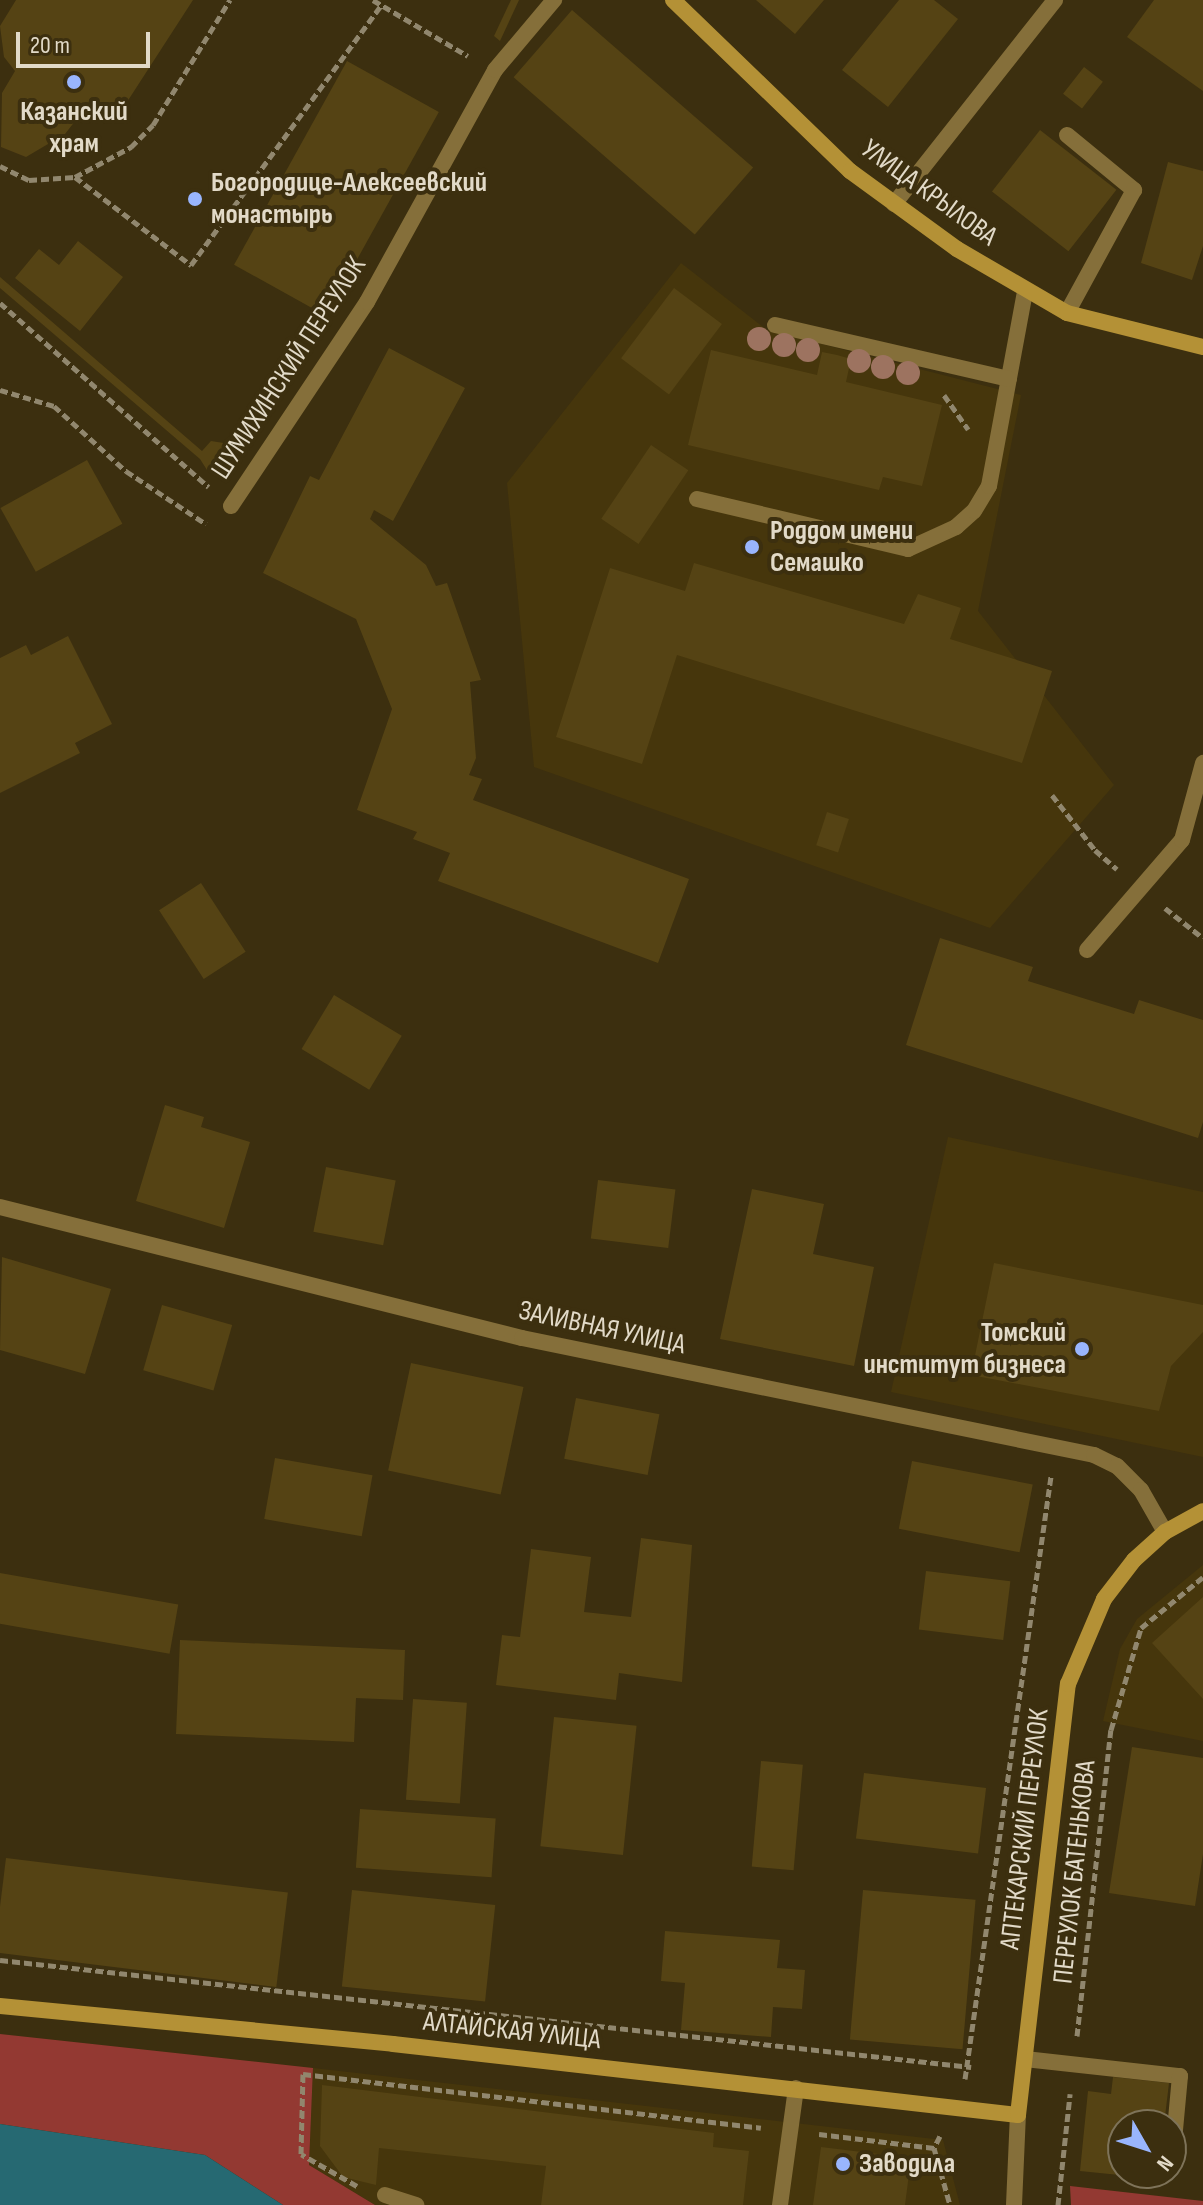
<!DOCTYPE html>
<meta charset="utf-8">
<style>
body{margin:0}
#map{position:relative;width:1203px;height:2205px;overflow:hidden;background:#3c2f0f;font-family:"Sofia Sans Condensed",sans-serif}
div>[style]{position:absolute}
.built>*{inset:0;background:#46360c}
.green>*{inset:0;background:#933932}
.water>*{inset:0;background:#266972}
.building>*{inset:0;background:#554314;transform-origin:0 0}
.path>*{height:5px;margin-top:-2.5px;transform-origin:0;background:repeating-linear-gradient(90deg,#91876e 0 8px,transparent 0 12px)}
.service>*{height:16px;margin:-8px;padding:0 8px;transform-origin:8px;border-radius:8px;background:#856f3a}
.minor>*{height:16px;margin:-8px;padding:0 8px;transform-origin:8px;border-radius:8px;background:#856f3a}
.tertiary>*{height:16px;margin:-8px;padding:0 8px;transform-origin:8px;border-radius:8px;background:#856f3a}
.secondary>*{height:16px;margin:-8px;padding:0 8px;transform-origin:8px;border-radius:8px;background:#b49136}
.trees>*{width:24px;height:24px;margin:-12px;border-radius:50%;background:#9d7360}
.dots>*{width:22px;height:22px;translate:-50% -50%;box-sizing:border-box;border:4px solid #3c2f0f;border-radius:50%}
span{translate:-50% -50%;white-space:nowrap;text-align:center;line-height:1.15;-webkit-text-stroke:8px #3c2f0f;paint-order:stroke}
.poi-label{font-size:28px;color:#e2dac8;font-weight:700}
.left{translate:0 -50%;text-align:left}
.right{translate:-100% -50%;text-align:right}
.street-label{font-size:28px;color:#e2dac8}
.north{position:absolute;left:1107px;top:2109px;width:80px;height:80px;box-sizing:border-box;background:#3c2f0f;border:2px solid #7e7359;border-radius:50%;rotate:129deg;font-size:22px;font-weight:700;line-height:32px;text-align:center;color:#e2dac8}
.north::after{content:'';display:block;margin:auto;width:28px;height:36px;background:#99b5fd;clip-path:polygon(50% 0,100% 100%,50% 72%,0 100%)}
.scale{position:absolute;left:16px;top:32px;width:134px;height:36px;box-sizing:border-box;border:4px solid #e2dac8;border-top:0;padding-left:10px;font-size:24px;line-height:28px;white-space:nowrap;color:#e2dac8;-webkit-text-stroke:6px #3c2f0f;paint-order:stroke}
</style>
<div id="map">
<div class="built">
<div style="clip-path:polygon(681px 263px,767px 330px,1021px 395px,978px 611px,1114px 785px,990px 928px,534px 767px,507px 483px)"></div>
<div style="clip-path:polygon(948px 1137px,1203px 1192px,1203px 1457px,891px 1392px)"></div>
<div style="clip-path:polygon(1203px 1565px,1203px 1741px,1103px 1721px,1120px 1649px,1137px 1619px)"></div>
<div style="clip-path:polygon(313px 2068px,943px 2140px,960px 2205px,375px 2205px,309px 2165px)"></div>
</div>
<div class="green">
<div style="clip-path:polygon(0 2034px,313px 2068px,309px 2165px,375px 2205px,283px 2205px,205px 2155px,0 2124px)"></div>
<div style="clip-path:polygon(1070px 2186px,1203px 2201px,1203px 2205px,1071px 2205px)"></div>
</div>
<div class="water">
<div style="clip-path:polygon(0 2124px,205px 2155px,283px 2205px,0 2205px)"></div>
</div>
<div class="building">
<div style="clip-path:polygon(16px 0,193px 0,127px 102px,100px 115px,83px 111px,65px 134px,26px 157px,1px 147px,2px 93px,15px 71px,4px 57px,0 26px)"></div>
<div style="clip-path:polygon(511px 0,519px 0,500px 41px,494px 36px)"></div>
<div style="clip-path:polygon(756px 0,824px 0,795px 34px)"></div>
<div style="clip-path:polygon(899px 0,934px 0,958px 19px,888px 107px,842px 70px)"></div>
<div style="clip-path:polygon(1154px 0,1203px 0,1203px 91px,1127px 37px)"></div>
<div style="left:572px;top:10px;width:240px;height:89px;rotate:41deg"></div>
<div style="left:347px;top:61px;width:105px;height:233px;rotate:29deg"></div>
<div style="left:1084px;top:67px;width:24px;height:34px;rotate:38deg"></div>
<div style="left:1040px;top:130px;width:97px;height:78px;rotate:38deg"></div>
<div style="clip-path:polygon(1168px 162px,1203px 171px,1203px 246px,1192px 280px,1141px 263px)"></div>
<div style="clip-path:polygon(78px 241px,123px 277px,80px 331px,15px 278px,39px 249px,59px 265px)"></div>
<div style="clip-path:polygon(0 277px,202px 451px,211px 441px,230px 444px,235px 456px,231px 468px,218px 475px,207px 470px,200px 459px,0 288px)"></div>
<div style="left:674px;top:288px;width:60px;height:88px;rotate:37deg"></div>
<div style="clip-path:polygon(389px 348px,465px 388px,393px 521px,374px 510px,370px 519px,426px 565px,436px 586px,447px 583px,481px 680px,470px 682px,476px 758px,469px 775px,482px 779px,473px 800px,689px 879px,658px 963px,438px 881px,450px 853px,413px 839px,417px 832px,357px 810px,392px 709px,356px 619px,263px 573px,310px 476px,319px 480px)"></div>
<div style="clip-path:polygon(711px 350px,817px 375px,822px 352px,837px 355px,851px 359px,846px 382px,942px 405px,922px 486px,883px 477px,879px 490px,688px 445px)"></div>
<div style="left:651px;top:445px;width:45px;height:89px;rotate:34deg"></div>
<div style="left:87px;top:460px;width:73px;height:99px;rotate:61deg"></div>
<div style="clip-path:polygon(694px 563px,904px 624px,918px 594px,961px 608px,950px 639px,1052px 671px,1022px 763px,677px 655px,642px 764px,556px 737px,610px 568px,685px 591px)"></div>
<div style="clip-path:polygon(68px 636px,112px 724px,75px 743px,80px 753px,0 793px,0 658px,26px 645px,31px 655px)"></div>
<div style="left:827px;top:812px;width:23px;height:35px;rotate:18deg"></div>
<div style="left:201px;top:883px;width:82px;height:50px;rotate:57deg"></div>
<div style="clip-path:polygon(940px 938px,1033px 967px,1028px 981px,1134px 1014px,1139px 1000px,1203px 1020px,1203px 1122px,1198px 1138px,906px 1045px)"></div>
<div style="left:334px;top:995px;width:79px;height:63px;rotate:31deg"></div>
<div style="clip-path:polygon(165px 1105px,204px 1117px,201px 1127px,250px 1142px,224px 1228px,136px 1201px)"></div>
<div style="left:326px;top:1167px;width:71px;height:66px;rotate:11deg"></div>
<div style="left:598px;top:1180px;width:78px;height:59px;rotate:7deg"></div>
<div style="clip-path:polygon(752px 1189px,824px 1204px,813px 1254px,874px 1267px,854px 1366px,720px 1339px)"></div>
<div style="clip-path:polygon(2px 1257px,111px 1289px,85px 1374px,0 1350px)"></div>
<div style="clip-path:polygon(994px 1263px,1203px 1305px,1203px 1332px,1171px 1366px,1159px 1411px,971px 1375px)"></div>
<div style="left:162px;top:1305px;width:73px;height:68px;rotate:16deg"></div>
<div style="left:411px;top:1363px;width:115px;height:110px;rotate:12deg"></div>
<div style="left:576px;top:1398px;width:85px;height:62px;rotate:11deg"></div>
<div style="left:275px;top:1458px;width:99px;height:62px;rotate:10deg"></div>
<div style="left:912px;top:1461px;width:123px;height:69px;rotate:11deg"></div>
<div style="clip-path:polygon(641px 1538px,692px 1545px,682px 1682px,619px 1673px,616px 1700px,496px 1685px,502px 1635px,520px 1637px,531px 1549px,591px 1557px,584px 1612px,631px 1617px)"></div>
<div style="left:926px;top:1571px;width:85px;height:59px;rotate:7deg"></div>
<div style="left:0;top:1573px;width:181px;height:50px;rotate:10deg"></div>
<div style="clip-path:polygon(1203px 1597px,1203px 1699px,1152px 1643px)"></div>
<div style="clip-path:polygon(180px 1640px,405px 1650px,403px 1700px,356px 1698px,354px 1742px,176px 1734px)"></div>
<div style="left:413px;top:1699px;width:54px;height:101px;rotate:4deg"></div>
<div style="left:554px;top:1717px;width:83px;height:130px;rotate:6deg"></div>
<div style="clip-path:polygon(1132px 1747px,1203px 1758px,1203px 1854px,1195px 1906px,1109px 1893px)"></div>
<div style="left:761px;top:1761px;width:42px;height:106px;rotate:5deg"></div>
<div style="left:864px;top:1773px;width:123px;height:66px;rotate:7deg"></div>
<div style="left:360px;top:1809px;width:136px;height:59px;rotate:4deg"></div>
<div style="left:6px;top:1858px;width:284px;height:95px;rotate:7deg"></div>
<div style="left:352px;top:1890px;width:144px;height:97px;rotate:6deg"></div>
<div style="left:863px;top:1890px;width:113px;height:150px;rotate:5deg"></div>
<div style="clip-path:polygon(665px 1931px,780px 1940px,777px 1968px,805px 1970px,802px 2009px,773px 2007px,771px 2037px,681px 2030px,685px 1983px,661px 1981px)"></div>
<div style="clip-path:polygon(1113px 2077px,1169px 2083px,1164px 2125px,1123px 2125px,1123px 2173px,1159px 2173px,1159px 2179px,1080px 2171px,1088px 2091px,1111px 2094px)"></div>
<div style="clip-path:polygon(322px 2085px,714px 2133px,713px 2147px,749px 2151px,743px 2205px,541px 2205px,546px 2166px,379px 2148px,376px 2185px,343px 2177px,320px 2146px)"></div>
<div style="clip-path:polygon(821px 2147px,911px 2158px,905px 2205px,813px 2205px)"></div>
</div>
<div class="path">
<div style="left:373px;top:0;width:110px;rotate:30.5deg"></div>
<div style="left:0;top:166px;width:32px;rotate:26deg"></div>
<div style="left:29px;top:180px;width:46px;rotate:-3.7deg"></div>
<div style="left:75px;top:177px;width:64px;rotate:-28.2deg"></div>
<div style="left:131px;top:147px;width:31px;rotate:-45deg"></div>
<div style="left:153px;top:125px;width:147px;rotate:-58.4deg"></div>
<div style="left:75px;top:177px;width:146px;rotate:37.2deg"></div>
<div style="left:191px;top:265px;width:322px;rotate:-53.8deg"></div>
<div style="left:0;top:303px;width:278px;rotate:41.4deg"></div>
<div style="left:0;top:390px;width:56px;rotate:16.5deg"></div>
<div style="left:54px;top:406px;width:97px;rotate:42.1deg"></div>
<div style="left:126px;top:471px;width:96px;rotate:33.5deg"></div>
<div style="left:944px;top:395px;width:42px;rotate:54.8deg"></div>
<div style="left:1052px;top:795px;width:70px;rotate:52deg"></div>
<div style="left:1095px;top:850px;width:29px;rotate:41deg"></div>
<div style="left:1165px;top:908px;width:48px;rotate:38.3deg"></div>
<div style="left:0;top:1960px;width:977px;rotate:6.29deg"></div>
<div style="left:1077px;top:2036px;width:308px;rotate:-83.7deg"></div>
<div style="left:1111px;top:1730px;width:106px;rotate:-73.6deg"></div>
<div style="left:1141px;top:1628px;width:80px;rotate:-39.4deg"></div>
<div style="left:965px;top:2079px;width:609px;rotate:-81.88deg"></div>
<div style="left:819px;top:2134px;width:116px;rotate:6.9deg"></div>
<div style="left:940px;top:2136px;width:13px;rotate:117deg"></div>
<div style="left:934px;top:2148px;width:59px;rotate:74.3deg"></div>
<div style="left:357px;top:2186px;width:64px;rotate:-150.3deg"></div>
<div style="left:301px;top:2154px;width:80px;rotate:-88.6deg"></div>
<div style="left:303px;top:2074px;width:461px;rotate:6.7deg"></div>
<div style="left:1058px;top:2205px;width:112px;rotate:-83.8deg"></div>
</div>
<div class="service">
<div style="left:1067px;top:135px;width:87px;rotate:39.4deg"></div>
<div style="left:1134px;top:190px;width:140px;rotate:118.6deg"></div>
<div style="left:697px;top:499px;width:217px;rotate:13.3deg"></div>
<div style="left:908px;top:549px;width:53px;rotate:-24.6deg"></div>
<div style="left:956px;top:527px;width:24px;rotate:-42deg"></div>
<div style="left:974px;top:511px;width:29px;rotate:-59deg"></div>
<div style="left:989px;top:486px;width:198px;rotate:-79.5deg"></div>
<div style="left:1087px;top:950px;width:145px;rotate:-49.2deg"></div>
<div style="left:1182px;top:840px;width:80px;rotate:-74.7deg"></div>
<div style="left:1025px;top:2059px;width:156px;rotate:6.3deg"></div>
<div style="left:1180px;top:2076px;width:87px;rotate:95.3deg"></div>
<div style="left:385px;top:2195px;width:33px;rotate:18deg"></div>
<div style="left:780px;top:2205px;width:118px;rotate:-82.2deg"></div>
</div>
<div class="minor">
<div style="left:775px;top:325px;width:240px;rotate:13deg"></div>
<div style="left:231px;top:506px;width:245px;rotate:-56.3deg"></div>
<div style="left:367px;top:302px;width:265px;rotate:-61.1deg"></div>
<div style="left:495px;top:70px;width:92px;rotate:-49.9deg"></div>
<div style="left:0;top:1207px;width:538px;rotate:14.09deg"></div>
<div style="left:522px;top:1338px;width:584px;rotate:11.56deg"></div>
<div style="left:1094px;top:1455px;width:25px;rotate:26deg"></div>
<div style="left:1117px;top:1466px;width:34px;rotate:45deg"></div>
<div style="left:1141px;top:1490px;width:48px;rotate:60.3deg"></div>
</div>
<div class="tertiary">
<div style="left:894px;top:204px;width:260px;rotate:-51.7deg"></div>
<div style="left:1014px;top:2205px;width:90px;rotate:-87.5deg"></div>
</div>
<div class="secondary">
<div style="left:673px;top:0;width:246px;rotate:44deg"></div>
<div style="left:850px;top:171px;width:132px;rotate:36.1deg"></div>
<div style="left:957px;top:249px;width:127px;rotate:30.2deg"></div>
<div style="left:1067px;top:313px;width:140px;rotate:14deg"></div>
<div style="left:0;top:2006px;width:395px;rotate:5.5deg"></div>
<div style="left:393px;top:2044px;width:629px;rotate:6.48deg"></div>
<div style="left:1018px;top:2115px;width:434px;rotate:-83.4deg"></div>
<div style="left:1068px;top:1684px;width:92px;rotate:-67deg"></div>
<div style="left:1104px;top:1599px;width:49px;rotate:-52.4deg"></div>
<div style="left:1134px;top:1560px;width:42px;rotate:-42.1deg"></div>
<div style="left:1165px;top:1532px;width:43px;rotate:-28.9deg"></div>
</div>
<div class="trees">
<div style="left:759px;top:339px"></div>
<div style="left:784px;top:345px"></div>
<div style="left:808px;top:350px"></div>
<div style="left:859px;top:361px"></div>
<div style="left:883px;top:367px"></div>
<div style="left:908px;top:373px"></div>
</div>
<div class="dots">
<div style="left:74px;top:82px;background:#99b5fd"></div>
<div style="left:195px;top:199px;background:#99b5fd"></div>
<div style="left:752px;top:547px;background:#99b5fd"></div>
<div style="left:1082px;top:1349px;background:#99b5fd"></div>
<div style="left:843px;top:2164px;background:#99b5fd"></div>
</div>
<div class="poi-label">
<span style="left:74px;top:128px">Казанский<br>храм</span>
<span class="left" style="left:211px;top:199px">Богородице-Алексеевский<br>монастырь</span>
<span class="left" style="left:770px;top:547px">Роддом имени<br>Семашко</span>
<span class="right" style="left:1066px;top:1349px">Томский<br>институт бизнеса</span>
<span class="left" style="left:859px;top:2164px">Заводила</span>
</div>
<div class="street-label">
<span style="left:929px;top:193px;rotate:36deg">УЛИЦА КРЫЛОВА</span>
<span style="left:289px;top:368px;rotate:-57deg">ШУМИХИНСКИЙ ПЕРЕУЛОК</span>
<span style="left:602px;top:1328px;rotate:12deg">ЗАЛИВНАЯ УЛИЦА</span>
<span style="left:1025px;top:1829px;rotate:-83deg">АПТЕКАРСКИЙ ПЕРЕУЛОК</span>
<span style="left:1075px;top:1872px;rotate:-84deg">ПЕРЕУЛОК БАТЕНЬКОВА</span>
<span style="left:512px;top:2031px;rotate:6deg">АЛТАЙСКАЯ УЛИЦА</span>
</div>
<div class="north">N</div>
<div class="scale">20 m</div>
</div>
